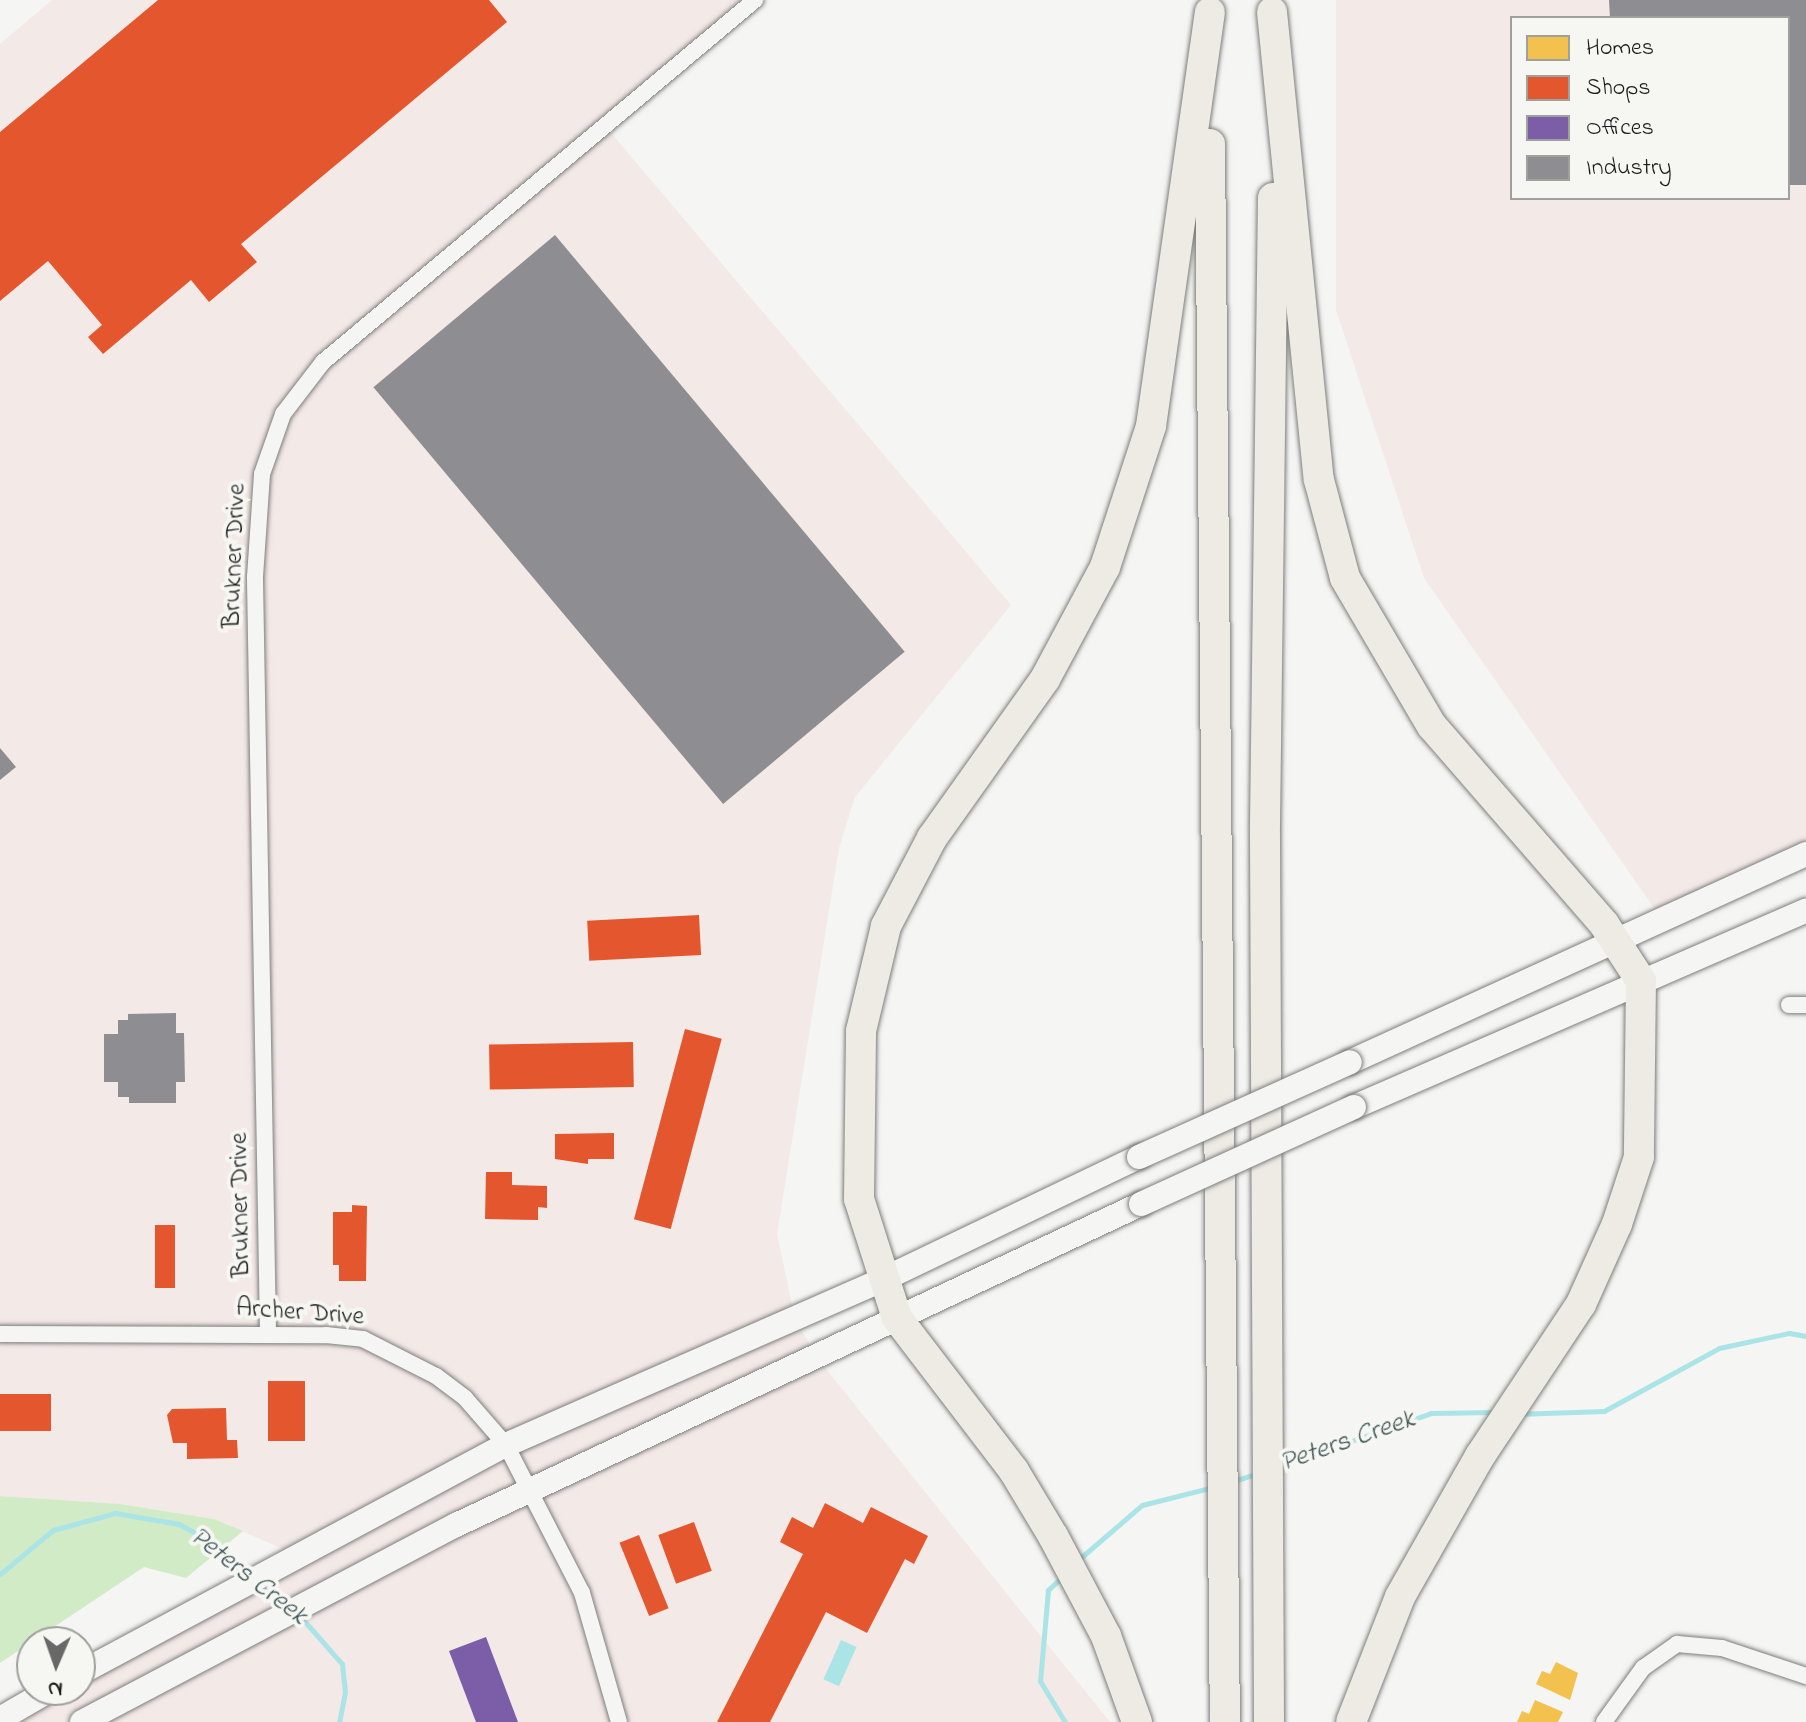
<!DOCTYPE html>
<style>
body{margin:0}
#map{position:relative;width:1806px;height:1722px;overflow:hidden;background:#f5f5f3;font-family:"Indie Flower",sans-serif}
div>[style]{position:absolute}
.built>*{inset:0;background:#f3e9e6}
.green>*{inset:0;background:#d0ebc6}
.water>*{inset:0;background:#aae4e6;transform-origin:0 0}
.homes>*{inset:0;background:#f2c14e}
.shops>*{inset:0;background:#e4572e;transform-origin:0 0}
.offices>*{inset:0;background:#7b5ea7}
.industry>*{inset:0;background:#8d8d92;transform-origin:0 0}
.stream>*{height:5px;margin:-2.5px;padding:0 2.5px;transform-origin:2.5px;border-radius:2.5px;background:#aae4e6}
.roads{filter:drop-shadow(0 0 2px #7e7e7d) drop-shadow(0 0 2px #7e7e7d)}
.street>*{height:16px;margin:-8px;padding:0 8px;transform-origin:8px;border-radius:8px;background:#f5f5f3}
.secondary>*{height:24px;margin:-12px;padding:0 12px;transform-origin:12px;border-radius:12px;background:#f5f5f3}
.highway>*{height:30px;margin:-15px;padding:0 15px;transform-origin:15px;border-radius:15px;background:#eeebe4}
.bridges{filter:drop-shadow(0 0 2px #7e7e7d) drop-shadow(0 0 2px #7e7e7d)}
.secondary-bridge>*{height:24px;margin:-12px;padding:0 12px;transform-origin:12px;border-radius:12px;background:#f5f5f3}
span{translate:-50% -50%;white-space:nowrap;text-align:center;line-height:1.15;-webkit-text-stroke:8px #f6f6f2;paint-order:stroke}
.street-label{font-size:26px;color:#1c1c1c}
.water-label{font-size:28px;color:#3d5657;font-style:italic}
.legend{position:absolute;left:1510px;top:16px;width:280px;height:184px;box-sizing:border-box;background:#f6f6f2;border:2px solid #9f9f9c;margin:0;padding:10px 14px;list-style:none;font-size:24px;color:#1c1c1c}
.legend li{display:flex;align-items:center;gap:16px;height:40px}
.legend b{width:40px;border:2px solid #9f9f9c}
.north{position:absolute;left:16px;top:1626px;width:80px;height:80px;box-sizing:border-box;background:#f6f6f2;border:2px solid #9f9f9c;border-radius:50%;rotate:182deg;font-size:22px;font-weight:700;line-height:32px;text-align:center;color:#1c1c1c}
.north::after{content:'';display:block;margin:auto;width:28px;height:36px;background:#686867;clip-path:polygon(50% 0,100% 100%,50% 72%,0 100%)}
</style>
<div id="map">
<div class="built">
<div style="clip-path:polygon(52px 0,755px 0,606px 127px,1011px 605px,855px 797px,839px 848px,777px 1234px,795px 1319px,818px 1359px,1110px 1722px,0 1722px,50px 1690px,80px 1690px,80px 1673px,297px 1555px,214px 1519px,120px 1504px,0 1496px,0 44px)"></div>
<div style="clip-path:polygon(evenodd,1336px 0,1806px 0,1806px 854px,1661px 918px,1424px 578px,1336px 310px,1336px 0,1512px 18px,1788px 18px,1788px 198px,1512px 198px,1512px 18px)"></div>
</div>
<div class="green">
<div style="clip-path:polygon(0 1496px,120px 1504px,214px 1519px,243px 1531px,186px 1578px,144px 1567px,0 1663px)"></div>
</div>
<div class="water">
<div style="left:841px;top:1640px;width:17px;height:43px;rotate:24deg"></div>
</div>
<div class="homes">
<div style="clip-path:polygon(1556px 1662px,1578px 1673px,1570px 1700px,1536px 1684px,1542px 1671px,1550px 1674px)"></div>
<div style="clip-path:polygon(1535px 1700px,1563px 1712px,1558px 1722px,1517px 1722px,1522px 1711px,1529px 1714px)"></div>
</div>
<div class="shops">
<div style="clip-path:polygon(158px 0,489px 0,507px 22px,241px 244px,257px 262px,209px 302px,191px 280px,103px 354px,88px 337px,102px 325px,48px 261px,0 301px,0 132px)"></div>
<div style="left:699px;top:915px;width:40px;height:112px;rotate:87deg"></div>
<div style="left:685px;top:1029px;width:38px;height:197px;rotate:15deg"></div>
<div style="left:633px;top:1042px;width:45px;height:144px;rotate:89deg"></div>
<div style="clip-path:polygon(614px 1133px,614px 1159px,588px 1159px,588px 1164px,555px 1159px,555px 1134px)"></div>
<div style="clip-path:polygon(486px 1172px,512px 1172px,512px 1185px,547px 1186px,547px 1208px,538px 1207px,538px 1220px,485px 1219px)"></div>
<div style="clip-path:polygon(352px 1205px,367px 1206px,366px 1281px,339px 1281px,339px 1265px,333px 1265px,333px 1212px,352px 1212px)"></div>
<div style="left:155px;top:1225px;width:20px;height:63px"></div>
<div style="left:268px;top:1381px;width:37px;height:60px"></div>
<div style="left:0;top:1394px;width:51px;height:37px"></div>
<div style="clip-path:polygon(226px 1408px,227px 1440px,237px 1440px,238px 1458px,187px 1459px,187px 1443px,173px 1443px,167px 1415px,172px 1409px)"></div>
<div style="clip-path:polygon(825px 1503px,863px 1523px,871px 1507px,928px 1536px,914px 1564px,905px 1559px,867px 1633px,826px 1612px,770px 1722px,717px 1722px,803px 1554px,780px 1542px,792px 1517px,813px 1528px)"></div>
<div style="left:694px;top:1522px;width:52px;height:38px;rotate:70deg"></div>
<div style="left:639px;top:1535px;width:79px;height:21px;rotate:68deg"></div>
</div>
<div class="offices">
<div style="clip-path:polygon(486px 1637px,518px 1722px,476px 1722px,449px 1651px)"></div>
</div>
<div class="industry">
<div style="clip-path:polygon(1609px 0,1806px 0,1806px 185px,1788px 185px,1788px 18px,1610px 18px)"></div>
<div style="left:555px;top:235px;width:544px;height:237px;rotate:50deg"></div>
<div style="clip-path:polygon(0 748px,16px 767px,0 780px)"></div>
<div style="clip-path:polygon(176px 1013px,176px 1033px,184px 1033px,185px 1082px,176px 1082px,176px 1103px,129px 1103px,129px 1097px,118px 1097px,118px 1082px,104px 1082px,104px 1034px,118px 1034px,118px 1020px,128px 1020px,128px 1014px)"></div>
</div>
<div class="stream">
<div style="left:1518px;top:1414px;width:86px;rotate:-2deg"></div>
<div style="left:1604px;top:1411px;width:131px;rotate:-28.7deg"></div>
<div style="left:1719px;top:1348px;width:72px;rotate:-12.1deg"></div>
<div style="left:1789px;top:1333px;width:17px;rotate:10deg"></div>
<div style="left:1280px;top:1466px;width:160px;rotate:-19.3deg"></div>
<div style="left:1431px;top:1413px;width:65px;rotate:-0.9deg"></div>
<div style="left:1234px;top:1481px;width:26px;rotate:-18deg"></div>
<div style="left:1078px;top:1560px;width:84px;rotate:-40.7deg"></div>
<div style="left:1142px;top:1505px;width:73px;rotate:-14.2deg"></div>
<div style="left:0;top:1574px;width:69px;rotate:-39.7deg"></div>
<div style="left:53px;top:1530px;width:64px;rotate:-15.3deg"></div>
<div style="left:115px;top:1513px;width:65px;rotate:9.8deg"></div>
<div style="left:179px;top:1524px;width:44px;rotate:28.3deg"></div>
<div style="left:218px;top:1545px;width:43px;rotate:41.2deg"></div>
<div style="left:1063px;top:1576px;width:21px;rotate:137deg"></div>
<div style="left:1048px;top:1590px;width:91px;rotate:95deg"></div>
<div style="left:1040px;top:1681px;width:48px;rotate:58.6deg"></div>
<div style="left:264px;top:1585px;width:29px;rotate:41deg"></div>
<div style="left:300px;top:1616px;width:64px;rotate:48.8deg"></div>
<div style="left:342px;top:1664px;width:28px;rotate:84deg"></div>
<div style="left:345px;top:1692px;width:31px;rotate:101deg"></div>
</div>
<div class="roads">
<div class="street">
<div style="left:1789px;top:1005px;width:17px"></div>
<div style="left:268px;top:1332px;width:755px;rotate:-90.99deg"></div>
<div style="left:255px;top:577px;width:103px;rotate:-86.1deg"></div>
<div style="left:262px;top:474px;width:64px;rotate:-70.7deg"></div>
<div style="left:283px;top:414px;width:66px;rotate:-52.4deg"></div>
<div style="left:323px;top:362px;width:564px;rotate:-39.96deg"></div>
<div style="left:0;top:1334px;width:326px;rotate:0.2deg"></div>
<div style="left:326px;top:1335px;width:37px;rotate:6deg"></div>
<div style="left:363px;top:1339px;width:82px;rotate:26.9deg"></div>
<div style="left:436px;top:1376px;width:36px;rotate:37deg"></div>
<div style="left:465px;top:1398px;width:62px;rotate:48.9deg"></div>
<div style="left:506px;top:1445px;width:166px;rotate:62.8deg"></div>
<div style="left:582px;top:1593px;width:134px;rotate:74deg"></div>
<div style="left:1604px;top:1722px;width:67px;rotate:-54.2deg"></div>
<div style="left:1643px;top:1668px;width:42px;rotate:-35.2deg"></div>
<div style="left:1677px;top:1644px;width:45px;rotate:5.1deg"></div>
<div style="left:1722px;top:1648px;width:89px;rotate:18.4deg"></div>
</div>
<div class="secondary">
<div style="left:1350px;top:1062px;width:501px;rotate:-24.52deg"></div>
<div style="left:1354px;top:1107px;width:493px;rotate:-23.5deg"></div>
<div style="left:80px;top:1673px;width:483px;rotate:-28.2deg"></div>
<div style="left:506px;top:1445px;width:413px;rotate:-23.7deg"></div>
<div style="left:884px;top:1279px;width:283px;rotate:-25.6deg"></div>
<div style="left:0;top:1719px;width:58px;rotate:-30.1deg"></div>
<div style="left:82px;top:1722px;width:423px;rotate:-27.8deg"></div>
<div style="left:456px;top:1525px;width:756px;rotate:-25.11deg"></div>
</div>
<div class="highway">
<div style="left:1272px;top:12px;width:470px;rotate:84.3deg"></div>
<div style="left:1319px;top:480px;width:101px;rotate:75.1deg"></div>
<div style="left:1345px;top:578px;width:172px;rotate:59.6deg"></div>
<div style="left:1432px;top:726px;width:262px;rotate:49deg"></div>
<div style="left:1604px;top:924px;width:68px;rotate:57deg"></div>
<div style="left:1641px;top:981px;width:176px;rotate:90.7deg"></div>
<div style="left:1639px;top:1157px;width:71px;rotate:108.2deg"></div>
<div style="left:1617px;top:1224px;width:88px;rotate:114.2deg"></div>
<div style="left:1581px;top:1304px;width:182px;rotate:123.6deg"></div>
<div style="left:1480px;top:1456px;width:162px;rotate:119.6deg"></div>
<div style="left:1400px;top:1597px;width:134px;rotate:111.4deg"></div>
<div style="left:1210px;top:144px;width:1578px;rotate:89.46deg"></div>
<div style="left:1137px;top:1722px;width:91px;rotate:-109.8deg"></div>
<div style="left:1106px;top:1636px;width:113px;rotate:-117.9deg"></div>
<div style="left:1053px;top:1536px;width:76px;rotate:-121deg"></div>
<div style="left:1014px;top:1471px;width:193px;rotate:-127.4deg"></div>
<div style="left:897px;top:1318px;width:125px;rotate:-107.7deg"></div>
<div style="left:859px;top:1199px;width:168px;rotate:-89.3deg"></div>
<div style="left:861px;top:1031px;width:108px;rotate:-76.6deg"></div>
<div style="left:886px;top:926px;width:99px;rotate:-62.4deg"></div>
<div style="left:932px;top:838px;width:195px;rotate:-54.6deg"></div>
<div style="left:1045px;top:679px;width:127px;rotate:-61.8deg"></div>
<div style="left:1105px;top:567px;width:148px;rotate:-71.9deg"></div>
<div style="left:1151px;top:426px;width:418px;rotate:-81.9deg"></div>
<div style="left:1269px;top:1722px;width:898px;rotate:-90.26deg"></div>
<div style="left:1265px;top:824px;width:626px;rotate:-89.27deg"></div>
</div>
</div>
<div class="bridges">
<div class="secondary-bridge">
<div style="left:1139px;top:1157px;width:231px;rotate:-24.2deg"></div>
<div style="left:1141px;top:1204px;width:234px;rotate:-24.5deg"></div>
</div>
</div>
<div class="street-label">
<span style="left:236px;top:556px;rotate:-88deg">Brukner Drive</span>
<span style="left:242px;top:1205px;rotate:-91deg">Brukner Drive</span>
<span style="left:300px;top:1314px;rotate:4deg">Archer Drive</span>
</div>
<div class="water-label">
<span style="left:1348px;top:1442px;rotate:-19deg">Peters Creek</span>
<span style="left:248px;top:1577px;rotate:38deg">Peters Creek</span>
</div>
<ul class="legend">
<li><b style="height:22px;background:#f2c14e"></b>Homes</li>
<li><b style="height:22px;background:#e4572e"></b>Shops</li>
<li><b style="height:22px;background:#7b5ea7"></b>Offices</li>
<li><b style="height:22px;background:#8d8d92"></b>Industry</li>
</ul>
<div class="north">N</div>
</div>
